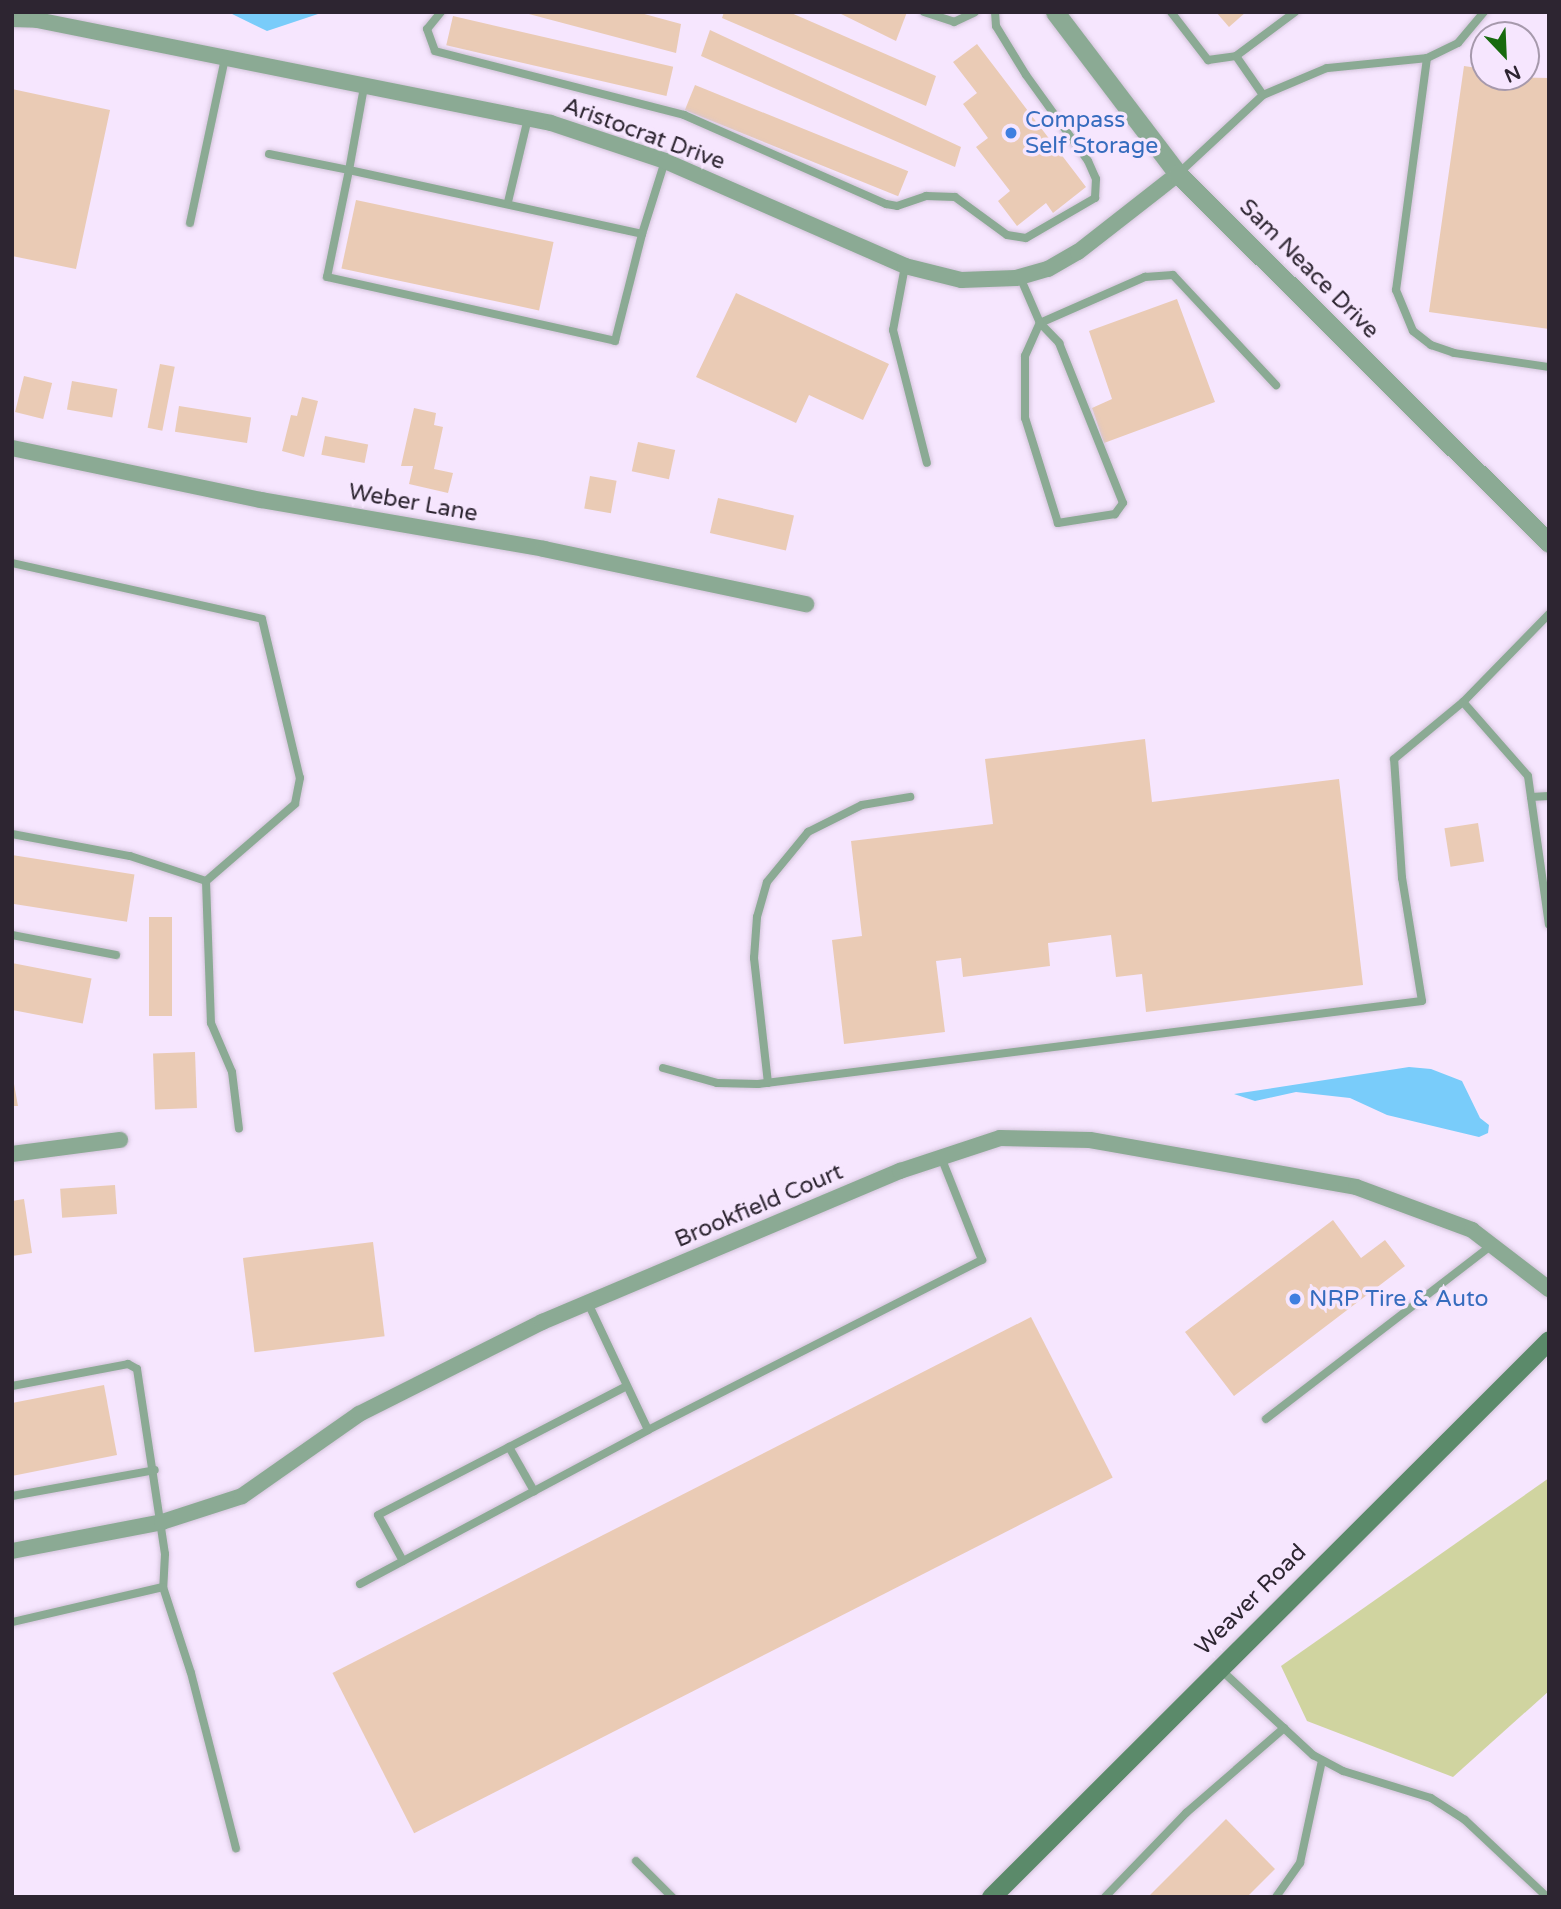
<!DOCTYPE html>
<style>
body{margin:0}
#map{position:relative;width:1561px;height:1909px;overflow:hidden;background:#f6e6fe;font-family:"Varela Round",sans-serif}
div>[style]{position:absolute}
.green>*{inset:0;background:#d0d4a0}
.water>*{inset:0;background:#79ccfa}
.building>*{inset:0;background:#eacbb5;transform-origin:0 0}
.roads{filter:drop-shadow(0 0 2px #d2c3d9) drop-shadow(0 0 2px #d2c3d9)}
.service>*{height:8px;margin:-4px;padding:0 4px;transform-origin:4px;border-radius:4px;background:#8baa94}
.minor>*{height:16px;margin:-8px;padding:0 8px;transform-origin:8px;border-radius:8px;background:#8baa94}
.tertiary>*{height:19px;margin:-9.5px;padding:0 9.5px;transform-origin:9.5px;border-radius:9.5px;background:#8baa94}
.secondary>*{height:19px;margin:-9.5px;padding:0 9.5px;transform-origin:9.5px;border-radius:9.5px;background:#5b8a6a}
.dots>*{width:19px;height:19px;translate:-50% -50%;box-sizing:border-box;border:4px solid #f6e6fe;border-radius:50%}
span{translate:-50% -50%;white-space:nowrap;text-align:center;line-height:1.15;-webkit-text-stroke:7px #f6e6fe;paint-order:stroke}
.shop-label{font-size:23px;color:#366cbe}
.left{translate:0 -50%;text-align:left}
.street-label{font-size:23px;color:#2d2531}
.frame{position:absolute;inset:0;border:14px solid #2d2531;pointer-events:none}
.north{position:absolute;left:1470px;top:21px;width:70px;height:70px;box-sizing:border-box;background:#f6e6fe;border:2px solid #a699ac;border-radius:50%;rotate:157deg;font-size:19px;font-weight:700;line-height:28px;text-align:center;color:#2d2531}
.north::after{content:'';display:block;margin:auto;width:24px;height:32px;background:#176a0e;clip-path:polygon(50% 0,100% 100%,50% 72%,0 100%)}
</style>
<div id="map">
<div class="green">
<div style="clip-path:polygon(1549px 1478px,1549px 1691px,1453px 1777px,1307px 1721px,1281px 1666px)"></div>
</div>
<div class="water">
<div style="clip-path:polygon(228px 12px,324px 12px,267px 31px)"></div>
<div style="clip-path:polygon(1409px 1067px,1431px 1069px,1462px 1081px,1480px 1118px,1489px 1125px,1488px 1133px,1479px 1137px,1387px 1115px,1350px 1098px,1296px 1092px,1255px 1101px,1234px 1094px)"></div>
</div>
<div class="building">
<div style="clip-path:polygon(637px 12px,681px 24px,676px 53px,525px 13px)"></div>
<div style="clip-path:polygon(724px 12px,789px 12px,936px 76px,926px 106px,722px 18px)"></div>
<div style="clip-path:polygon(837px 12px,907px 12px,896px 41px)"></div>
<div style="clip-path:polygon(1216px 12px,1246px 12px,1229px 27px)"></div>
<div style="left:453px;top:16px;width:226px;height:30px;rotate:13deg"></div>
<div style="clip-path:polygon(710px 30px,961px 147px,955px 167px,701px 56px)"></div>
<div style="clip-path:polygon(977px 44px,1086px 187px,1053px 213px,1046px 203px,1017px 226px,998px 201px,1010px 191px,976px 147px,988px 138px,963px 104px,977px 93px,953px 62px)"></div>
<div style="clip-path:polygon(1464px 66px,1484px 69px,1484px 77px,1549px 78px,1549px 329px,1429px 312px)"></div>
<div style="left:695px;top:85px;width:230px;height:27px;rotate:22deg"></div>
<div style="clip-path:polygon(12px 89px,110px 110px,76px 269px,12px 256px)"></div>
<div style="left:356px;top:200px;width:202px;height:70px;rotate:12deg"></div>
<div style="clip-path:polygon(736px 293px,889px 364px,863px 420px,809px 395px,796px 423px,696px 377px)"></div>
<div style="clip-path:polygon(1177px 299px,1215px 402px,1104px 443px,1092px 408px,1112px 399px,1089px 331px)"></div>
<div style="left:160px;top:364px;width:15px;height:65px;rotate:11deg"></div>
<div style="left:24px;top:376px;width:29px;height:37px;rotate:14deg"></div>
<div style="left:72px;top:381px;width:46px;height:29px;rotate:10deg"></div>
<div style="clip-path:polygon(302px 397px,318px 401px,304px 457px,282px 451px,291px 415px,297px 416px)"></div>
<div style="left:179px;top:406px;width:73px;height:26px;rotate:9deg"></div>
<div style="clip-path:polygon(414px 408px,436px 413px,434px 425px,443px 427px,434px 469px,453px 473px,448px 493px,409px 484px,413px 466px,401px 466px)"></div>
<div style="left:325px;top:436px;width:44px;height:19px;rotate:11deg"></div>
<div style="left:638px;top:442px;width:38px;height:30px;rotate:12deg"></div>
<div style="left:590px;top:476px;width:27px;height:33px;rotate:10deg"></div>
<div style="left:718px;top:498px;width:78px;height:36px;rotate:13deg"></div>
<div style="clip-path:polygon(1145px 739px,1152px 802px,1339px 779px,1363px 985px,1146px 1012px,1142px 974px,1116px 977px,1111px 935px,1048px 943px,1050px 966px,963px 977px,961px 958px,936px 961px,945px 1032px,844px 1044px,832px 940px,862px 936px,851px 841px,993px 824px,985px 759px)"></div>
<div style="left:1478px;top:823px;width:39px;height:34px;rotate:81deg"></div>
<div style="left:12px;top:855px;width:124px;height:48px;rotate:9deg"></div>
<div style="left:149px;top:917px;width:23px;height:99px"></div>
<div style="left:12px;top:963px;width:81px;height:46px;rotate:11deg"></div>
<div style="left:195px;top:1052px;width:56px;height:42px;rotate:88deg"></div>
<div style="clip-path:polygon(12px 1073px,18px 1106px,12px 1106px)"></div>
<div style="left:115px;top:1185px;width:29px;height:55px;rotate:86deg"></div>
<div style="clip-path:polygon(24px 1199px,32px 1253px,12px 1256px,12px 1201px)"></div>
<div style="clip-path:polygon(1333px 1220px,1361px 1258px,1385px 1240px,1405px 1266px,1234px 1396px,1185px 1332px)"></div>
<div style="left:373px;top:1242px;width:95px;height:131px;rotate:83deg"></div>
<div style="left:1031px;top:1317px;width:180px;height:784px;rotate:63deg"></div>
<div style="clip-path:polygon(104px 1385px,117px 1455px,12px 1476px,12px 1403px)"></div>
<div style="clip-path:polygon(1226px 1819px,1275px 1869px,1247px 1897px,1148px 1897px)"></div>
</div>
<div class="roads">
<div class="service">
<div style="left:441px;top:12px;width:22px;rotate:129deg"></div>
<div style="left:427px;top:29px;width:23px;rotate:70deg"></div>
<div style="left:435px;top:51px;width:257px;rotate:14.4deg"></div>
<div style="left:684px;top:115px;width:221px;rotate:23.8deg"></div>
<div style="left:886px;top:204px;width:11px;rotate:10deg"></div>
<div style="left:897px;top:206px;width:31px;rotate:-19deg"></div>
<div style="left:926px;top:196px;width:29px;rotate:2deg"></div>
<div style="left:955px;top:197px;width:64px;rotate:36.2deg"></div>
<div style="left:1007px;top:235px;width:19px;rotate:9deg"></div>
<div style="left:1026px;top:238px;width:80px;rotate:-30.1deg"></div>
<div style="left:1095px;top:198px;width:19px;rotate:-87deg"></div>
<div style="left:1096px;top:179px;width:20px;rotate:-114deg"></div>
<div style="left:1088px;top:161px;width:106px;rotate:-125.8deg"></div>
<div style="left:1026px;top:75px;width:57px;rotate:-121.5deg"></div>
<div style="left:996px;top:26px;width:14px;rotate:-94deg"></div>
<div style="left:924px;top:12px;width:32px;rotate:18deg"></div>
<div style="left:954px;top:22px;width:23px;rotate:-25deg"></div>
<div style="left:1171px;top:12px;width:61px;rotate:52.4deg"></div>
<div style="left:1208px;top:60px;width:28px;rotate:-8deg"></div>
<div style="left:1236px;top:56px;width:74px;rotate:-36.7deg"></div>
<div style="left:1484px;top:12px;width:40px;rotate:130deg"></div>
<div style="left:1458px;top:43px;width:34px;rotate:154deg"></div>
<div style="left:1427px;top:58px;width:234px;rotate:97.6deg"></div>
<div style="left:1396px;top:290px;width:44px;rotate:67.5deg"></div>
<div style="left:1413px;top:331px;width:23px;rotate:38deg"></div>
<div style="left:1431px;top:345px;width:24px;rotate:19deg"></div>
<div style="left:1454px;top:353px;width:96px;rotate:8.4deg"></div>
<div style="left:1236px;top:56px;width:47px;rotate:55.3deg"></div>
<div style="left:364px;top:87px;width:84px;rotate:100.2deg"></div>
<div style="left:349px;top:170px;width:300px;rotate:12.3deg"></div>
<div style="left:642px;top:234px;width:77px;rotate:-72.5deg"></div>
<div style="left:269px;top:154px;width:82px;rotate:11.3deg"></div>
<div style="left:349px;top:170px;width:109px;rotate:101.6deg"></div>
<div style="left:327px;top:277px;width:295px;rotate:12.5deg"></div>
<div style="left:615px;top:341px;width:110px;rotate:-75.8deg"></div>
<div style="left:1179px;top:173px;width:115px;rotate:-42.9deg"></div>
<div style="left:1263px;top:95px;width:69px;rotate:-22.9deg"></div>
<div style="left:1327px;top:68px;width:100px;rotate:-5.7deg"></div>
<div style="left:508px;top:202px;width:86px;rotate:-76.6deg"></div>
<div style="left:190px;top:223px;width:169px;rotate:-78deg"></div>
<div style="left:905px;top:266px;width:65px;rotate:100.6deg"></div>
<div style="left:893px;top:330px;width:137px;rotate:75.7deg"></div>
<div style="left:1020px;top:277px;width:50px;rotate:66.5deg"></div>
<div style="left:1040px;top:323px;width:115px;rotate:-23.7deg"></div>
<div style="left:1145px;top:277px;width:28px;rotate:-4deg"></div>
<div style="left:1173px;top:275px;width:151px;rotate:46.9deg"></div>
<div style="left:1040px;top:323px;width:28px;rotate:46deg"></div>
<div style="left:1059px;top:343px;width:172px;rotate:68.2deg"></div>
<div style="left:1123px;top:503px;width:14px;rotate:126deg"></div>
<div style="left:1115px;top:514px;width:58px;rotate:171deg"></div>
<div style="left:1058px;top:523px;width:110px;rotate:-107.4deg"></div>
<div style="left:1025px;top:418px;width:62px;rotate:-90deg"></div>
<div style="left:1025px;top:356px;width:36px;rotate:-66deg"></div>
<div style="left:12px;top:563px;width:256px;rotate:12.6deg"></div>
<div style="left:262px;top:619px;width:163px;rotate:76.6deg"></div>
<div style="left:300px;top:778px;width:26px;rotate:101deg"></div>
<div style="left:295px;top:804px;width:118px;rotate:139.1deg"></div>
<div style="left:206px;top:881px;width:142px;rotate:88deg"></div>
<div style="left:211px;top:1023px;width:53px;rotate:66.8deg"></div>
<div style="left:232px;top:1072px;width:57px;rotate:83deg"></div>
<div style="left:1549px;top:614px;width:123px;rotate:134.3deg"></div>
<div style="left:1463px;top:702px;width:98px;rotate:48.7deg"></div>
<div style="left:1528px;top:776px;width:150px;rotate:82deg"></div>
<div style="left:1531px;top:797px;width:18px;rotate:-3deg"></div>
<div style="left:12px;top:834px;width:120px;rotate:10.6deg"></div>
<div style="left:130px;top:856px;width:80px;rotate:18.2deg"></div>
<div style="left:12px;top:935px;width:106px;rotate:10.9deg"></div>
<div style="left:663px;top:1068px;width:56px;rotate:15.5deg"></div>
<div style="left:717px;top:1083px;width:41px;rotate:1.4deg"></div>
<div style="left:758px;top:1084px;width:669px;rotate:-7.13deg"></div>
<div style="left:1422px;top:1001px;width:125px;rotate:-99.2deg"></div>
<div style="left:1402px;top:878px;width:119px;rotate:-93.8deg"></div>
<div style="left:1394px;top:759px;width:89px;rotate:-39.6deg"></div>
<div style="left:768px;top:1083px;width:126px;rotate:-96.4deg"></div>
<div style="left:754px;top:958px;width:41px;rotate:-85.8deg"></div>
<div style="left:757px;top:917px;width:36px;rotate:-74deg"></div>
<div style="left:767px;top:882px;width:65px;rotate:-50.6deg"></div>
<div style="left:808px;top:832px;width:60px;rotate:-26.6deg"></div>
<div style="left:862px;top:805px;width:49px;rotate:-9.5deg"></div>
<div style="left:588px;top:1303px;width:140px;rotate:64.7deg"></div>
<div style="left:648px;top:1430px;width:375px;rotate:-27deg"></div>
<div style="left:982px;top:1260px;width:111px;rotate:-111.7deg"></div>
<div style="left:12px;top:1386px;width:118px;rotate:-10.7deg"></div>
<div style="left:128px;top:1364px;width:10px;rotate:29deg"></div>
<div style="left:137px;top:1369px;width:187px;rotate:81.4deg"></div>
<div style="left:165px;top:1554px;width:33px;rotate:93deg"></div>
<div style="left:163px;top:1587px;width:155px;rotate:166.9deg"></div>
<div style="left:1266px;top:1419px;width:285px;rotate:-37.6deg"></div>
<div style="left:509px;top:1447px;width:51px;rotate:60.4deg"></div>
<div style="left:12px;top:1496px;width:145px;rotate:-10.3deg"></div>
<div style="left:403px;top:1561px;width:52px;rotate:-118.5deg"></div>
<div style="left:378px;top:1515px;width:280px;rotate:-27.4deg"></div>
<div style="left:360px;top:1584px;width:327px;rotate:-28.1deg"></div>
<div style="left:163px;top:1587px;width:90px;rotate:72deg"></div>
<div style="left:191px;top:1673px;width:181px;rotate:75.6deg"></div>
<div style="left:1220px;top:1669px;width:127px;rotate:42.8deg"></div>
<div style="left:1313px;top:1755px;width:34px;rotate:28deg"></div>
<div style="left:1343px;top:1771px;width:92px;rotate:17.1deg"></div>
<div style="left:1431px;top:1798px;width:40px;rotate:32.9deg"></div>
<div style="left:1465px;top:1820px;width:112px;rotate:43.2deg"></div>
<div style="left:636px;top:1861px;width:51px;rotate:45deg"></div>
<div style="left:1105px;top:1897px;width:117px;rotate:-46deg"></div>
<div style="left:1186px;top:1813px;width:130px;rotate:-40.9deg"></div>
<div style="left:1276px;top:1897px;width:42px;rotate:-54.8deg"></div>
<div style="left:1300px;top:1863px;width:105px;rotate:-77.9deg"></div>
</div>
<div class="minor">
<div style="left:12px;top:19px;width:25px;rotate:2deg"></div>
<div style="left:37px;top:20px;width:524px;rotate:11.33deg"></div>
<div style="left:551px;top:123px;width:120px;rotate:18.4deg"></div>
<div style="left:665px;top:161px;width:262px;rotate:23.6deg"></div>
<div style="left:905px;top:266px;width:58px;rotate:14deg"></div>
<div style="left:961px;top:280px;width:55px;rotate:-2.1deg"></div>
<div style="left:1016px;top:278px;width:33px;rotate:-16deg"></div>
<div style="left:1048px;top:269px;width:34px;rotate:-30deg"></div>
<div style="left:1078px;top:252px;width:127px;rotate:-38deg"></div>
<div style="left:12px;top:448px;width:254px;rotate:11.8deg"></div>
<div style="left:261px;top:500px;width:287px;rotate:9.8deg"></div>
<div style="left:544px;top:549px;width:268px;rotate:11.9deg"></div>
<div style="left:12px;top:1154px;width:109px;rotate:-7.4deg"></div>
<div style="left:12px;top:1551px;width:153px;rotate:-10.9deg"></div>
<div style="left:162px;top:1522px;width:84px;rotate:-18deg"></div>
<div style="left:242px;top:1496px;width:143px;rotate:-35deg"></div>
<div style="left:359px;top:1414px;width:205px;rotate:-26.7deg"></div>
<div style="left:542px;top:1322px;width:389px;rotate:-22.9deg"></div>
<div style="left:900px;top:1171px;width:105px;rotate:-18.3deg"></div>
<div style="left:1000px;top:1138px;width:90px;rotate:1.3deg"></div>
<div style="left:1090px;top:1140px;width:270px;rotate:10deg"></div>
<div style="left:1356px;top:1187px;width:124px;rotate:20.3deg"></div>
<div style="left:1472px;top:1230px;width:97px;rotate:37.5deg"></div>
</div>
<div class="tertiary">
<div style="left:1055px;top:12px;width:203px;rotate:52.8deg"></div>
<div style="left:1178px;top:174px;width:523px;rotate:44.85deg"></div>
</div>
<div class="secondary">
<div style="left:991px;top:1897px;width:788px;rotate:-44.95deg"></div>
</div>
</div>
<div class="dots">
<div style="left:1011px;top:133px;background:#3f7fe0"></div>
<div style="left:1295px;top:1299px;background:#3f7fe0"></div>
</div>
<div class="shop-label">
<span class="left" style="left:1025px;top:133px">Compass<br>Self Storage</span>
<span class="left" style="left:1309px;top:1299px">NRP Tire &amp; Auto</span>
</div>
<div class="street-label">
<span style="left:644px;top:134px;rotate:20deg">Aristocrat Drive</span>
<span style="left:1309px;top:269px;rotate:45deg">Sam Neace Drive</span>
<span style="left:413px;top:503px;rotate:10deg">Weber Lane</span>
<span style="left:759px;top:1206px;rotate:-23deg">Brookfield Court</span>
<span style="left:1251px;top:1600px;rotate:-45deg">Weaver Road</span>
</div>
<div class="frame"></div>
<div class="north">N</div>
</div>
